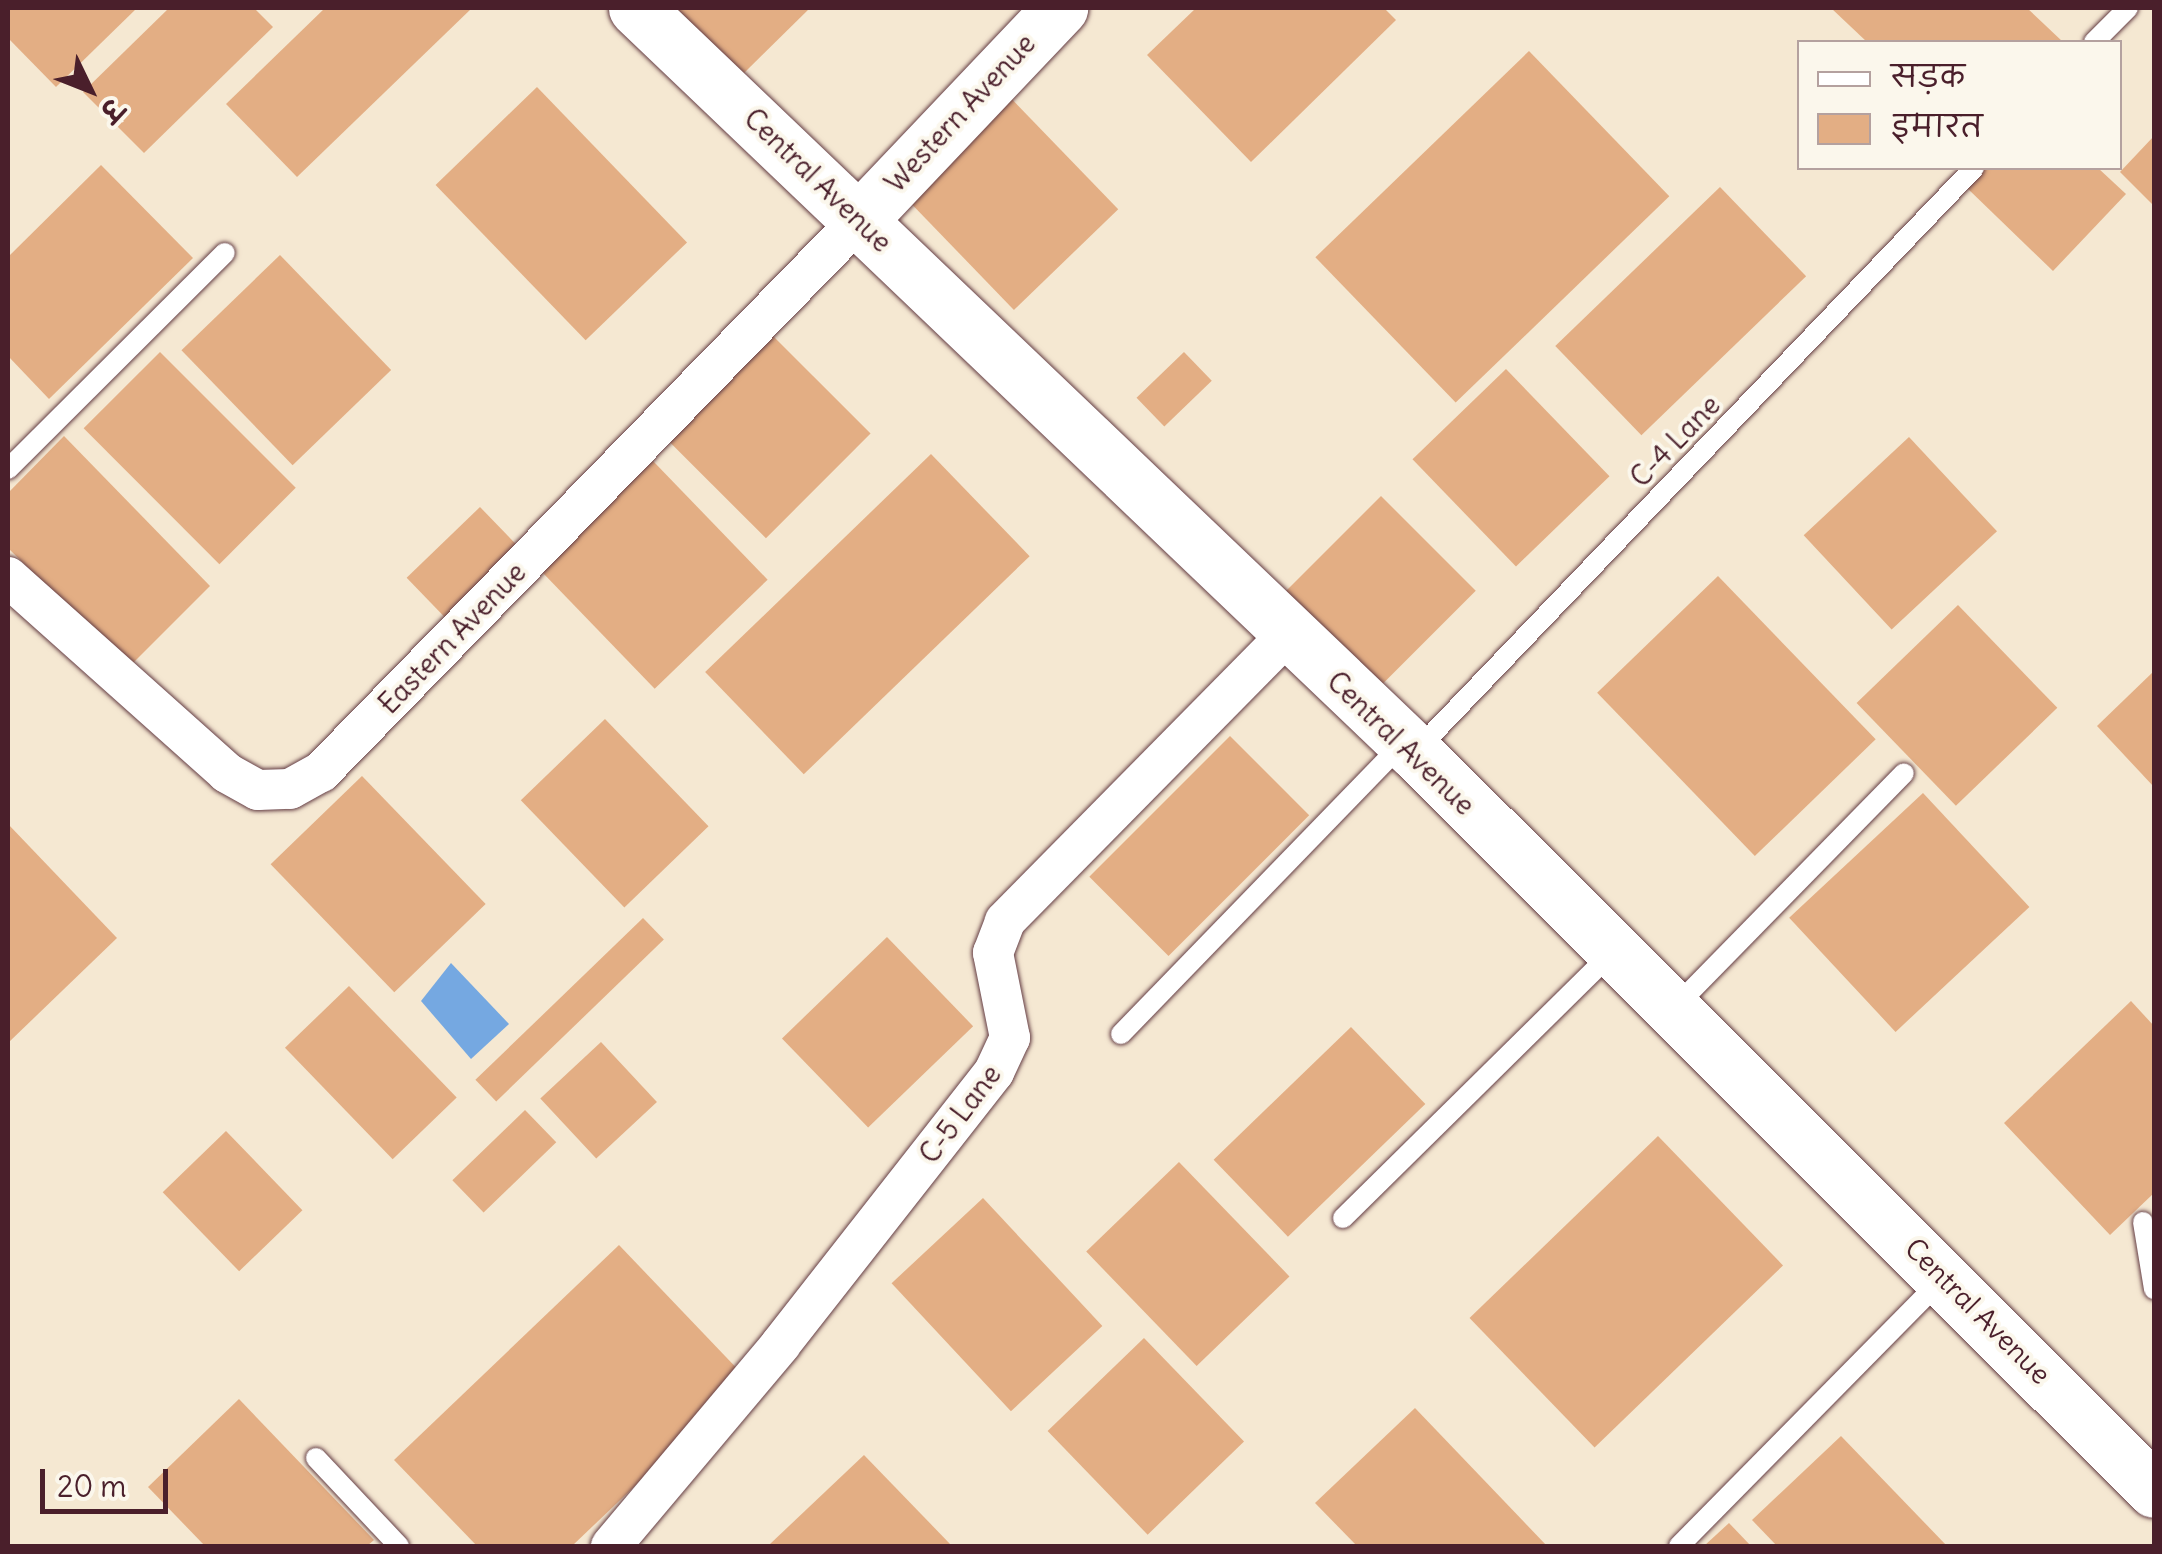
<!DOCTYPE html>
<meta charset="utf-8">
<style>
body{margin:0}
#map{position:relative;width:2162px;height:1554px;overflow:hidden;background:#f5e8d2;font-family:Delius,"Playpen Sans Deva",sans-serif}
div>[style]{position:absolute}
.water>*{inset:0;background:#75a8e1}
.building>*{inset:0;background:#e3ae84;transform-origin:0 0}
.roads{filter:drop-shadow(0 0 2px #643d44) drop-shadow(0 0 2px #643d44)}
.lane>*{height:20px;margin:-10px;padding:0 10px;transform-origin:10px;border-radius:10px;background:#fff}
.street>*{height:40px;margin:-20px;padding:0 20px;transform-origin:20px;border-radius:20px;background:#fff}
.secondary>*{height:55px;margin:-27.5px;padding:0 27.5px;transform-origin:27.5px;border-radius:27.5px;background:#fff}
span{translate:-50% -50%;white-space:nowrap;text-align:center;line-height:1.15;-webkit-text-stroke:8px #fbf7ec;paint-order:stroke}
.street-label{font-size:28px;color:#4a1f2b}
.frame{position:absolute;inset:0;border:10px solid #4a1f2b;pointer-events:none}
.legend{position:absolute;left:1797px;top:40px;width:325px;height:130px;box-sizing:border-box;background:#fbf7ec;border:2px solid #b4a19f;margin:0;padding:12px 18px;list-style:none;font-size:30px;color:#4a1f2b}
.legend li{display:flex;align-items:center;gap:20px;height:50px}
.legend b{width:50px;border:2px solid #b4a19f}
.north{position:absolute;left:40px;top:40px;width:100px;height:100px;-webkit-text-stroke:8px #fbf7ec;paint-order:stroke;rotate:133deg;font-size:28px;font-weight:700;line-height:40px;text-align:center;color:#4a1f2b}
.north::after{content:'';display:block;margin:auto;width:35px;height:45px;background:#4a1f2b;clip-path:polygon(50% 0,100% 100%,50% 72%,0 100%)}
.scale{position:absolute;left:40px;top:1469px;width:128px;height:45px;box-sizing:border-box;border:5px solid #4a1f2b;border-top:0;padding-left:12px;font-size:30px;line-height:35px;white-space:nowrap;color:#4a1f2b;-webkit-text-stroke:8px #fbf7ec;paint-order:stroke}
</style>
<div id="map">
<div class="water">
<div style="clip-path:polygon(451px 963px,509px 1024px,471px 1059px,421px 1001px)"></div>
</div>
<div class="building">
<div style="clip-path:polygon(8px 8px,137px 8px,56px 87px,8px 38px)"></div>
<div style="clip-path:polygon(169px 8px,254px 8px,273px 27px,144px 153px,83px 92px)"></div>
<div style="clip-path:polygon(325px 8px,472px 8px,297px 177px,226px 104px)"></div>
<div style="clip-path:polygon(676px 8px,810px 8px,742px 75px)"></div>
<div style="clip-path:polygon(1196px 8px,1384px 8px,1396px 20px,1251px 162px,1147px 55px)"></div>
<div style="clip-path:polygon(1831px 8px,2027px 8px,2063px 42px,1867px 42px)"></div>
<div style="left:1529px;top:51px;width:202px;height:297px;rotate:46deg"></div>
<div style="left:537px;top:87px;width:216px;height:141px;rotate:46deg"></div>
<div style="left:1005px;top:92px;width:163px;height:145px;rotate:46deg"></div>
<div style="clip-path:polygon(2154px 136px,2154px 206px,2120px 172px)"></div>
<div style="clip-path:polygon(101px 165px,193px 258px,49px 399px,8px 356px,8px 257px)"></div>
<div style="clip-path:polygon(1985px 168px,2098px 168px,2126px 194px,2053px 271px,1966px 187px)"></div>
<div style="left:1720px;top:187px;width:124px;height:229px;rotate:46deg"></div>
<div style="left:280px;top:255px;width:160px;height:137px;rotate:46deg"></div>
<div style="left:773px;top:336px;width:138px;height:148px;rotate:45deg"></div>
<div style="left:160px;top:352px;width:192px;height:108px;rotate:45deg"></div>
<div style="left:1184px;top:352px;width:40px;height:66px;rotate:46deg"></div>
<div style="left:1506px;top:369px;width:149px;height:130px;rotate:46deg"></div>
<div style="clip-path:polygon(64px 436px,210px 586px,129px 667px,8px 548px,8px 493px)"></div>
<div style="left:1909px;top:437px;width:129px;height:144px;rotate:47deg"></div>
<div style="left:931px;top:454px;width:142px;height:314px;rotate:46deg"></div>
<div style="left:653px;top:461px;width:165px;height:157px;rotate:46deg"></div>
<div style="left:1381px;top:496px;width:134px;height:146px;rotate:45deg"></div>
<div style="left:480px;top:507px;width:57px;height:102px;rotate:46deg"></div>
<div style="left:1718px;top:576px;width:227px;height:168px;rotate:46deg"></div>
<div style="left:1958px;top:605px;width:143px;height:141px;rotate:46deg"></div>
<div style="clip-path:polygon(2154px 671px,2154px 787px,2097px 726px)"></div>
<div style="left:605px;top:719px;width:149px;height:117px;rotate:46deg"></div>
<div style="left:1230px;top:736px;width:112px;height:199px;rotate:45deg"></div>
<div style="left:362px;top:776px;width:178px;height:127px;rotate:46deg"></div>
<div style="left:1923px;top:793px;width:156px;height:183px;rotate:47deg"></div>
<div style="clip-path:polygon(8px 824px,117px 938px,8px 1043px)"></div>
<div style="left:643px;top:918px;width:30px;height:233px;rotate:46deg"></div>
<div style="left:887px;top:937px;width:124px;height:146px;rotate:46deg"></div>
<div style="left:349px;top:986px;width:155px;height:89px;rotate:46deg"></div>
<div style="clip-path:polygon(2131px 1001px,2154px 1026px,2154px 1193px,2110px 1235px,2004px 1123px)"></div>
<div style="left:1351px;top:1027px;width:107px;height:191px;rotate:46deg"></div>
<div style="left:601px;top:1042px;width:82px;height:83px;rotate:47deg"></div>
<div style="left:525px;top:1110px;width:45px;height:101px;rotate:46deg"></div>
<div style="left:226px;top:1131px;width:110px;height:88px;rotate:46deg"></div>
<div style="left:1658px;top:1136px;width:180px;height:262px;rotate:46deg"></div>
<div style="left:1179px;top:1162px;width:159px;height:129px;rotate:46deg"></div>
<div style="left:983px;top:1198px;width:175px;height:125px;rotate:47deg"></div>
<div style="clip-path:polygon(619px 1245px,747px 1379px,572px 1546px,477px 1546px,394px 1460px)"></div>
<div style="left:1144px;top:1338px;width:144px;height:134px;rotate:46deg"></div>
<div style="clip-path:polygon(239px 1399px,374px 1540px,367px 1546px,205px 1546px,148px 1487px)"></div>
<div style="clip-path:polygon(1415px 1408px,1547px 1546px,1357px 1546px,1315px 1503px)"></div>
<div style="clip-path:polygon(1841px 1436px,1947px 1546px,1777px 1546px,1752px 1520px)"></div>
<div style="clip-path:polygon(864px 1455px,952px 1546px,773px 1546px,770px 1544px)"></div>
<div style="clip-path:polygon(1729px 1523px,1751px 1546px,1704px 1546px)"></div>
</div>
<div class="roads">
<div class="lane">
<div style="left:2094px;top:42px;width:48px;rotate:-45deg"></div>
<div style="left:8px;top:469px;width:306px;rotate:-44.9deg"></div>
<div style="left:1416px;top:751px;width:807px;rotate:-46.26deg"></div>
<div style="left:1675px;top:1007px;width:327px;rotate:-45.6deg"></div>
<div style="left:1121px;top:1034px;width:402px;rotate:-45.9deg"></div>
<div style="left:1343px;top:1218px;width:379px;rotate:-44.6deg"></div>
<div style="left:2143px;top:1222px;width:68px;rotate:80.7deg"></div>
<div style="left:316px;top:1458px;width:121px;rotate:46.7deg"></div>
<div style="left:1679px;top:1546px;width:372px;rotate:-45.4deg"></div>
</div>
<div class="street">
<div style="left:8px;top:577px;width:294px;rotate:41.8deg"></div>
<div style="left:227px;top:773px;width:35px;rotate:29deg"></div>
<div style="left:258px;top:790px;width:32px;rotate:-2deg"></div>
<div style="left:290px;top:789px;width:35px;rotate:-29deg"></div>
<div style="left:321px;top:772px;width:772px;rotate:-45.73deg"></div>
<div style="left:611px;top:1546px;width:263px;rotate:-49.9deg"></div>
<div style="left:780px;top:1345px;width:347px;rotate:-51.9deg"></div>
<div style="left:994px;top:1072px;width:38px;rotate:-65deg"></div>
<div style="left:1010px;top:1038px;width:87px;rotate:-101.3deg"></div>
<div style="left:993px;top:953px;width:34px;rotate:-69deg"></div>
<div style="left:1005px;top:921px;width:402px;rotate:-45.4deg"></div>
</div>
<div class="secondary">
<div style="left:636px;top:8px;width:1077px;rotate:43.68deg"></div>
<div style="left:1415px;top:752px;width:1044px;rotate:44.96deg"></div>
<div style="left:860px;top:219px;width:291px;rotate:-46.5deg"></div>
</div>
</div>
<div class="street-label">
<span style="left:960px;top:113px;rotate:-47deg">Western Avenue</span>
<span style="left:818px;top:180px;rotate:44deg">Central Avenue</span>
<span style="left:1675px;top:441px;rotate:-46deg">C-4 Lane</span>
<span style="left:452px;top:638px;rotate:-46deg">Eastern Avenue</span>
<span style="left:1401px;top:743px;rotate:44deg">Central Avenue</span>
<span style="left:960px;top:1114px;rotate:-53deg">C-5 Lane</span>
<span style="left:1978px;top:1311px;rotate:45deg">Central Avenue</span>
</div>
<div class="frame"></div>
<ul class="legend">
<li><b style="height:12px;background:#fff"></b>सड़क</li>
<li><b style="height:28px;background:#e3ae84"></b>इमारत</li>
</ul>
<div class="north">उ</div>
<div class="scale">20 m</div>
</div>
